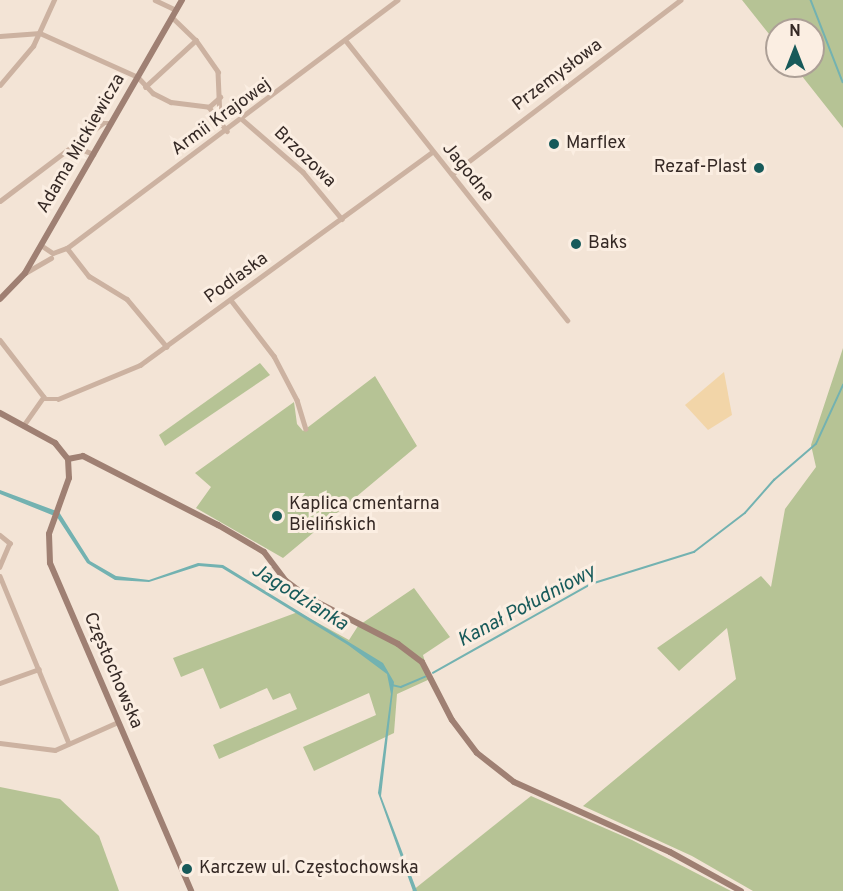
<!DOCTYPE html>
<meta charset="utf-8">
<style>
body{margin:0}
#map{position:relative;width:843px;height:891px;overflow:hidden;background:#f3e4d6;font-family:Overpass,sans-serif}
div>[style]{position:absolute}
.green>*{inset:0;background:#b6c395}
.sand>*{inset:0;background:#f2d5a8}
.water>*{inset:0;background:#73b2b1}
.stream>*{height:1.5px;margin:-0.75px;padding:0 0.75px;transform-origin:0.75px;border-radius:0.75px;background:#73b2b1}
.street>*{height:4.5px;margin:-2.25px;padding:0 2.25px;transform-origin:2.25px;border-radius:2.25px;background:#ccb2a1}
.secondary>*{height:6px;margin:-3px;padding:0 3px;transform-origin:3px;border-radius:3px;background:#9f8073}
.dots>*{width:16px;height:16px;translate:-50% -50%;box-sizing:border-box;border:3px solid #fbeee2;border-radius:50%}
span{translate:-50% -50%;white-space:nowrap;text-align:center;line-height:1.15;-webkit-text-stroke:6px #fbeee2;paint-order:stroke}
.street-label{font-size:18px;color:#352925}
.poi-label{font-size:18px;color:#352925}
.left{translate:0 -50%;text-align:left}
.right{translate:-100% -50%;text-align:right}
.water-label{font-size:20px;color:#175a5a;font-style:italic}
.north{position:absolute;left:765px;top:18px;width:60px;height:60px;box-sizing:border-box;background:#fbeee2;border:2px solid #ac9f96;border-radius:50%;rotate:0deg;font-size:16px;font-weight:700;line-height:24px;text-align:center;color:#352925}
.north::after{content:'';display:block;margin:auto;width:21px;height:27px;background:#175a5a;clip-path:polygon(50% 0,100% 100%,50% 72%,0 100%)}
</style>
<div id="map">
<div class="green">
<div style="clip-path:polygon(742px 0,843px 0,843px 128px,794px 66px,813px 66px,813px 30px,777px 30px,777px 44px)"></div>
<div style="clip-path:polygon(843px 348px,843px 891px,753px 891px,692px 856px,583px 806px,736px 679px,727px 628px,679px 671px,657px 648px,761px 576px,771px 587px,785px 509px,816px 467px,811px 445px)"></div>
<div style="clip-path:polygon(260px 363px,270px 375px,165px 446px,159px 435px)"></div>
<div style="clip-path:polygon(375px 376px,417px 446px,283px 558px,196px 508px,211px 487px,195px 473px,294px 402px,297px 424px,303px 431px)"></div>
<div style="clip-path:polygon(414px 588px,450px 637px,423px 655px,430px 679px,397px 694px,394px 733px,314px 771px,303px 747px,376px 715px,369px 693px,219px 759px,213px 745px,297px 709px,290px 693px,273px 700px,267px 688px,220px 709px,203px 668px,181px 677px,173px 658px,298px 612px,349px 640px,358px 626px)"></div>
<div style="clip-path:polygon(0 787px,60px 799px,99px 836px,119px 891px,0 891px)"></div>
<div style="clip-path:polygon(531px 796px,632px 840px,731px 891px,412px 891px)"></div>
</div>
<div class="sand">
<div style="clip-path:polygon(724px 372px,732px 415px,708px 430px,685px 405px)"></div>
</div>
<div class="water">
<div style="clip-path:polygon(0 490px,59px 512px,90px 561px,116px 576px,149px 580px,198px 563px,223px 565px,383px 663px,394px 682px,381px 796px,417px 891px,413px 891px,378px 793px,391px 694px,387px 674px,348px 645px,222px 568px,199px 566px,149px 582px,115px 580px,87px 563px,57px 517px,0 494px)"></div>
</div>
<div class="stream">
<div style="left:811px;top:0;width:88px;rotate:68.7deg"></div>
<div style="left:433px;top:673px;width:181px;rotate:-29.4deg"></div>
<div style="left:591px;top:584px;width:108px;rotate:-17.3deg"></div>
<div style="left:694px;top:552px;width:64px;rotate:-37.4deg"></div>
<div style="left:745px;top:513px;width:44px;rotate:-48.7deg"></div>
<div style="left:774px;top:480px;width:55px;rotate:-40.6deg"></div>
<div style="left:816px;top:444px;width:65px;rotate:-65.4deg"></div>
<div style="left:392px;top:685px;width:9px;rotate:13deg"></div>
<div style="left:401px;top:687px;width:26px;rotate:-23deg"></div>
</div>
<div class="street">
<div style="left:155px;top:0;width:23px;rotate:25deg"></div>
<div style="left:172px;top:17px;width:33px;rotate:44deg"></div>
<div style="left:196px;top:40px;width:39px;rotate:55deg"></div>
<div style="left:218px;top:72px;width:46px;rotate:87.5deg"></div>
<div style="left:0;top:36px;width:40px;rotate:-4.3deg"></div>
<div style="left:40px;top:33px;width:107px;rotate:24.2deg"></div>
<div style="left:138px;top:77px;width:22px;rotate:47deg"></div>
<div style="left:153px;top:93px;width:20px;rotate:27deg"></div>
<div style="left:171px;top:102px;width:38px;rotate:7deg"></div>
<div style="left:209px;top:107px;width:30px;rotate:53deg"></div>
<div style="left:347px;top:42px;width:355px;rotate:51.6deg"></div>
<div style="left:0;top:85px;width:51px;rotate:-49.8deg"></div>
<div style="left:33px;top:46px;width:51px;rotate:-65.5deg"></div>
<div style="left:145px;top:87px;width:69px;rotate:-42.7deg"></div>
<div style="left:209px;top:107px;width:15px;rotate:-42deg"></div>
<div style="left:243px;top:120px;width:79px;rotate:40.9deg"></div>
<div style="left:303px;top:172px;width:61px;rotate:50.3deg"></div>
<div style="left:73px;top:146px;width:22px;rotate:21deg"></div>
<div style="left:452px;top:174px;width:287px;rotate:-37.3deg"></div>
<div style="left:0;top:201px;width:129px;rotate:-37.1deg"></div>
<div style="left:103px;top:123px;width:9px"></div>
<div style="left:41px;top:245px;width:14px;rotate:34deg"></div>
<div style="left:53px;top:253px;width:15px;rotate:-20deg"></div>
<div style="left:67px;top:248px;width:413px;rotate:-36.9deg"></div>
<div style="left:67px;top:248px;width:36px;rotate:52deg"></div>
<div style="left:89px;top:276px;width:44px;rotate:31.2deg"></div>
<div style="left:127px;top:299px;width:62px;rotate:50.2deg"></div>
<div style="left:25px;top:273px;width:30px;rotate:-30deg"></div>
<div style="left:231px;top:300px;width:71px;rotate:52.5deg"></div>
<div style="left:274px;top:356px;width:50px;rotate:62.4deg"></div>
<div style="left:297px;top:400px;width:30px;rotate:73deg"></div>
<div style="left:0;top:340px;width:72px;rotate:52.3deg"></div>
<div style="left:44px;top:397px;width:35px;rotate:125deg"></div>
<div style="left:44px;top:399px;width:14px"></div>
<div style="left:58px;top:399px;width:89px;rotate:-22.5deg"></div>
<div style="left:140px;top:365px;width:361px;rotate:-36.1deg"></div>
<div style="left:0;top:535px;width:13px;rotate:39deg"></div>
<div style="left:10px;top:543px;width:26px;rotate:113deg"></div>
<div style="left:0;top:576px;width:181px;rotate:67.6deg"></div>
<div style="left:0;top:683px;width:41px;rotate:-19.7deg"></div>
<div style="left:0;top:743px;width:55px;rotate:7.3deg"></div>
<div style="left:55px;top:750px;width:69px;rotate:-24deg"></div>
</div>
<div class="secondary">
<div style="left:0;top:299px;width:36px;rotate:-46deg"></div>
<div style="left:25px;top:273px;width:315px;rotate:-60.1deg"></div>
<div style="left:0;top:413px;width:63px;rotate:28.6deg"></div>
<div style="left:55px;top:443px;width:21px;rotate:51deg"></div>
<div style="left:68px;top:459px;width:19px;rotate:87deg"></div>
<div style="left:69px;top:478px;width:59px;rotate:109.7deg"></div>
<div style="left:49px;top:534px;width:29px;rotate:88deg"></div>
<div style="left:50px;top:563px;width:357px;rotate:66.7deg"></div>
<div style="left:68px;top:459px;width:15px;rotate:-11deg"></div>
<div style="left:83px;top:456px;width:152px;rotate:27.1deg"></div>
<div style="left:218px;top:525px;width:53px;rotate:30.4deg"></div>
<div style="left:264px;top:552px;width:36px;rotate:53deg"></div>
<div style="left:286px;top:581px;width:26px;rotate:37deg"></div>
<div style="left:307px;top:597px;width:102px;rotate:27.3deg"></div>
<div style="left:398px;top:644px;width:30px;rotate:37deg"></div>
<div style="left:422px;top:662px;width:65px;rotate:62.7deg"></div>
<div style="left:452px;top:720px;width:41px;rotate:52.9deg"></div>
<div style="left:477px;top:753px;width:47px;rotate:38.1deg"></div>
<div style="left:514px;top:782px;width:171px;rotate:24.2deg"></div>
<div style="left:670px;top:852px;width:81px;rotate:28.8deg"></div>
</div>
<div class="dots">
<div style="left:554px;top:144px;background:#175a5a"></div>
<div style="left:759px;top:168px;background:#175a5a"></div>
<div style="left:576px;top:244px;background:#175a5a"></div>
<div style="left:277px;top:516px;background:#175a5a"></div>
<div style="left:187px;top:869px;background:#175a5a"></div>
</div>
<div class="street-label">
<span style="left:558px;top:76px;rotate:-37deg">Przemysłowa</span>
<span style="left:222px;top:118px;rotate:-36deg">Armii Krajowej</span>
<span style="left:82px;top:144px;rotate:-60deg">Adama Mickiewicza</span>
<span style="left:304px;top:158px;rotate:44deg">Brzozowa</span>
<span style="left:467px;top:173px;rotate:51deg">Jagodne</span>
<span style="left:237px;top:279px;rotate:-36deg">Podlaska</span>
<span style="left:112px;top:671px;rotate:67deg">Częstochowska</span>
</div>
<div class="poi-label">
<span class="left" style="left:566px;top:144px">Marflex</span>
<span class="right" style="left:747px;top:168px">Rezaf-Plast</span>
<span class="left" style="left:588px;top:244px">Baks</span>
<span class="left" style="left:289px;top:516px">Kaplica cmentarna<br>Bielińskich</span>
<span class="left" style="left:199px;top:869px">Karczew ul. Częstochowska</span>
</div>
<div class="water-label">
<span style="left:299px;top:598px;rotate:32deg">Jagodzianka</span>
<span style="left:527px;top:607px;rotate:-28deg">Kanał Południowy</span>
</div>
<div class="north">N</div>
</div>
